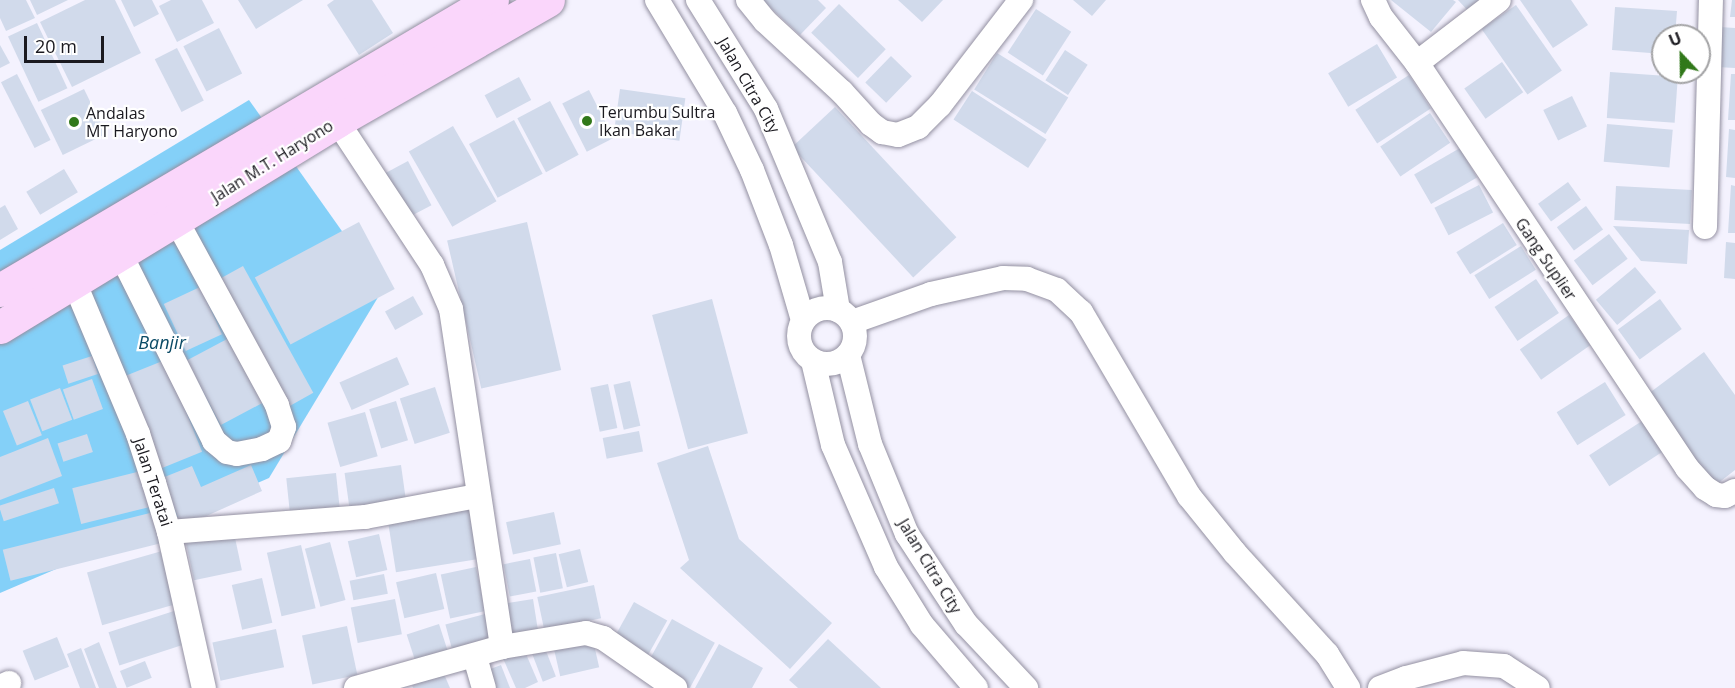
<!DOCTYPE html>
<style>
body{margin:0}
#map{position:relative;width:1735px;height:688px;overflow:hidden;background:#f4f2fe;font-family:"Open Sans",sans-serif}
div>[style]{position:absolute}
.water>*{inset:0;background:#84d0f8}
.building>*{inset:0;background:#d1daeb;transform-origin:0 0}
.roads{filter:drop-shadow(0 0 2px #9390a1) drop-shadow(0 0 2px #9390a1)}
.minor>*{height:24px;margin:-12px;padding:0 12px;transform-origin:12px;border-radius:12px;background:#fff}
.minor>.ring{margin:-12px;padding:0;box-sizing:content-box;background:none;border:24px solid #fff;border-radius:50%}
.primary>*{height:33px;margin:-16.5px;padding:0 16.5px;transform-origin:16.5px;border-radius:16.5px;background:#fad6fb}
.dots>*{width:16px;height:16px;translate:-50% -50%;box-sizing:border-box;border:3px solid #fff;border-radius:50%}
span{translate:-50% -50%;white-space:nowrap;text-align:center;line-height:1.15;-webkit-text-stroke:4.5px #fff;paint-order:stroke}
.street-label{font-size:16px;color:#1a191f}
.poi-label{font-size:16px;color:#1a191f}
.left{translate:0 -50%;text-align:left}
.water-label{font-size:18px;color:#0a4a65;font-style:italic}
.north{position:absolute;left:1651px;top:24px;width:60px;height:60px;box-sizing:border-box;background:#fff;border:2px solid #a3a3a5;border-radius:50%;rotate:338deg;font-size:16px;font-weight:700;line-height:24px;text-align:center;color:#1a191f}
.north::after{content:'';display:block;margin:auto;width:21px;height:27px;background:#31781a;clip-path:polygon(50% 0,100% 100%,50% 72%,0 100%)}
.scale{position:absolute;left:24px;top:36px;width:80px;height:27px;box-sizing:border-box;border:3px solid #1a191f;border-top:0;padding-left:8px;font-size:18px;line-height:21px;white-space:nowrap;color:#1a191f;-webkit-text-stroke:4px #fff;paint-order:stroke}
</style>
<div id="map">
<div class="water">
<div style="clip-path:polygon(249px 100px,383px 289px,269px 478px,0 593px,0 250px)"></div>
</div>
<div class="building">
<div style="clip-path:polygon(0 0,26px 0,35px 18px,6px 31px,0 18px)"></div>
<div style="clip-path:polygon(30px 0,68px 0,37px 15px)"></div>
<div style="clip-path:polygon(85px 0,115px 0,141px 53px,72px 87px,40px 22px)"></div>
<div style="clip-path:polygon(121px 0,152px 0,159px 14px,134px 27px)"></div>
<div style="clip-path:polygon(171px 0,202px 0,214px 23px,177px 42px,159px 6px)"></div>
<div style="clip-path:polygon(238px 0,303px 0,256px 29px)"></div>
<div style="clip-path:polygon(334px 0,372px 0,393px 33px,359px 55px,327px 5px)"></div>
<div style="clip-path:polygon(762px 0,818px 0,826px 8px,800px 35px)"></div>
<div style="clip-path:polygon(898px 0,943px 0,922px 22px)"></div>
<div style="clip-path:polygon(1073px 0,1106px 0,1092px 16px)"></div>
<div style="clip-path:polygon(1391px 0,1453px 0,1456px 2px,1431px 32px)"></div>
<div style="clip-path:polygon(1458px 0,1488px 0,1470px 13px)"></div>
<div style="clip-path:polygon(1520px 0,1571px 0,1588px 25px,1553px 48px)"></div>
<div style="clip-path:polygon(1732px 0,1735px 0,1735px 17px,1730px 17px)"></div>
<div style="left:839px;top:4px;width:65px;height:40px;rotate:44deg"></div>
<div style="left:1516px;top:5px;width:80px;height:42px;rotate:55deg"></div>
<div style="clip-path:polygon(1615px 7px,1677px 11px,1675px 36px,1663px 36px,1663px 54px,1612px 50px)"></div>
<div style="left:1036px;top:9px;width:42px;height:52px;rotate:33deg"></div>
<div style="left:37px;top:23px;width:72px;height:32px;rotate:65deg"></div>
<div style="clip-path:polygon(1720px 27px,1735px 28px,1735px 68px,1717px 67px)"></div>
<div style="left:219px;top:28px;width:51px;height:40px;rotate:63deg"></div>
<div style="left:1377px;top:44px;width:39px;height:57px;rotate:59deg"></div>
<div style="clip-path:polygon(0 45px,10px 63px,0 68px)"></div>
<div style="left:177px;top:48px;width:59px;height:25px;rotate:63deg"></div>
<div style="left:1065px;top:50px;width:27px;height:36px;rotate:33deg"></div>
<div style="left:997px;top:53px;width:84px;height:43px;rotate:32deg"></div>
<div style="left:891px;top:56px;width:29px;height:37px;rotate:44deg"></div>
<div style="left:1502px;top:62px;width:37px;height:46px;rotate:55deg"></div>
<div style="left:1610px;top:72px;width:68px;height:46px;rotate:4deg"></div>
<div style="left:17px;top:74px;width:74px;height:18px;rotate:63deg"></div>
<div style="clip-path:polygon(1731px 74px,1735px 74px,1735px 120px,1728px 120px)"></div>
<div style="left:1409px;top:75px;width:40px;height:64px;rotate:57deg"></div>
<div style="left:519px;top:77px;width:26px;height:39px;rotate:62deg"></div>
<div style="left:84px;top:89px;width:50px;height:48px;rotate:64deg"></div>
<div style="left:620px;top:89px;width:66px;height:43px;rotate:8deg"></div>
<div style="left:589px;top:90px;width:54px;height:30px;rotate:63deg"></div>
<div style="left:972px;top:91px;width:89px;height:34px;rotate:33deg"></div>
<div style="left:1572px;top:96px;width:34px;height:32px;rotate:64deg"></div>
<div style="left:550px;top:101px;width:61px;height:37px;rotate:62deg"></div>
<div style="left:835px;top:107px;width:178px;height:59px;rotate:47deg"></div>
<div style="left:1430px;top:113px;width:36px;height:60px;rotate:56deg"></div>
<div style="left:514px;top:120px;width:61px;height:51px;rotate:62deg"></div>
<div style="left:1607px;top:124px;width:66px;height:38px;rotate:5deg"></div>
<div style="left:453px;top:126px;width:87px;height:51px;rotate:60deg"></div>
<div style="clip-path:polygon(1729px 129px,1735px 130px,1735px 178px,1726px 177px)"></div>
<div style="left:1460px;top:148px;width:34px;height:53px;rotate:60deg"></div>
<div style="left:408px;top:161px;width:50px;height:27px;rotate:62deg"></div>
<div style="left:64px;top:169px;width:27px;height:44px;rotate:59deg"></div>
<div style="left:1568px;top:182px;width:22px;height:37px;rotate:54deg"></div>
<div style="left:1479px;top:185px;width:31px;height:50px;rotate:63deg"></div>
<div style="clip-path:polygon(1731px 185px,1735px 186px,1735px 233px,1728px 233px)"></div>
<div style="left:1616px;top:186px;width:76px;height:34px;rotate:3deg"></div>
<div style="clip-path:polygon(5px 205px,18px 229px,0 240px,0 208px)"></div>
<div style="left:1586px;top:206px;width:29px;height:36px;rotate:54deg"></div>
<div style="left:359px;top:222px;width:76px;height:118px;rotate:62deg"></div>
<div style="left:527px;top:222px;width:152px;height:82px;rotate:77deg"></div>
<div style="left:1503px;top:223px;width:26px;height:55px;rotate:58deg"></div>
<div style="clip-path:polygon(1613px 226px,1689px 230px,1687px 264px,1641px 261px)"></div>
<div style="left:1609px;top:234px;width:31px;height:44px;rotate:53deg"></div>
<div style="clip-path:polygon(1726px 242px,1735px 243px,1735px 279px,1724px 278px)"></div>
<div style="left:1521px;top:246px;width:28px;height:55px;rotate:58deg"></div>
<div style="left:243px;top:266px;width:145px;height:29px;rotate:61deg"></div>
<div style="left:1635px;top:267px;width:33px;height:51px;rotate:50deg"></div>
<div style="left:1536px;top:279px;width:41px;height:50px;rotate:56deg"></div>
<div style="left:200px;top:287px;width:52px;height:40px;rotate:65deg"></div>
<div style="left:413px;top:296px;width:21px;height:32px;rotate:61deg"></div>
<div style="left:712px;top:299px;width:139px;height:62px;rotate:75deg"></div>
<div style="left:1660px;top:299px;width:37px;height:52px;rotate:54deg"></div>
<div style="left:1569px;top:315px;width:37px;height:60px;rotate:55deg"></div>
<div style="left:229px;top:338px;width:73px;height:48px;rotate:62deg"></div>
<div style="clip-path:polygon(1704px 352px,1735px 395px,1735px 470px,1712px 488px,1644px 397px)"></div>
<div style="left:92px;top:356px;width:19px;height:31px;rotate:72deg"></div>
<div style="left:397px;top:357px;width:30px;height:63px;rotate:66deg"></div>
<div style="left:165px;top:360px;width:99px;height:45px;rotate:68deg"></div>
<div style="left:92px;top:379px;width:32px;height:31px;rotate:70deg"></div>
<div style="left:630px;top:381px;width:46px;height:17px;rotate:77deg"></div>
<div style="left:1605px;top:382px;width:39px;height:57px;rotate:58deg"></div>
<div style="left:608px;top:384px;width:45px;height:18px;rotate:78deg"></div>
<div style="left:435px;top:387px;width:48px;height:37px;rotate:72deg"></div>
<div style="left:60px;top:388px;width:34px;height:32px;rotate:69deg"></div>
<div style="left:28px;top:401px;width:37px;height:27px;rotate:68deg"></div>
<div style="left:396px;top:401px;width:41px;height:28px;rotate:73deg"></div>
<div style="left:365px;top:412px;width:46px;height:39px;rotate:74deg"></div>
<div style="left:1642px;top:421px;width:37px;height:63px;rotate:57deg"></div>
<div style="left:639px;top:431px;width:21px;height:37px;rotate:79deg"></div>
<div style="left:87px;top:434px;width:19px;height:31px;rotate:72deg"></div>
<div style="clip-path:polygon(48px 438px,62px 476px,0 500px,0 457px)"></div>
<div style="clip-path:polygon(708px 446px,739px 539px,832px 623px,790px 669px,680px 568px,689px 560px,657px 463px)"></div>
<div style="clip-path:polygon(251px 465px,262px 491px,182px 527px,162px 478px,192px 466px,201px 487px)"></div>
<div style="left:401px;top:465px;width:35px;height:57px;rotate:82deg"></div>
<div style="left:145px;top:470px;width:37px;height:75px;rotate:76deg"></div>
<div style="left:336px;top:473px;width:39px;height:50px;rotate:84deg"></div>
<div style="left:54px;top:488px;width:16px;height:58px;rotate:72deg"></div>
<div style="left:469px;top:509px;width:51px;height:82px;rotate:81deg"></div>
<div style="left:158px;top:511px;width:32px;height:160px;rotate:76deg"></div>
<div style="left:554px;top:512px;width:33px;height:49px;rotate:78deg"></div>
<div style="left:234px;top:533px;width:38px;height:49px;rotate:78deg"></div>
<div style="left:379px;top:534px;width:37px;height:32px;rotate:77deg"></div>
<div style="left:330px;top:542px;width:60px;height:26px;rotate:75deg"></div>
<div style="left:301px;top:545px;width:65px;height:35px;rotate:77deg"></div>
<div style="left:580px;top:549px;width:34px;height:22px;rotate:76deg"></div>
<div style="left:162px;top:551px;width:55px;height:78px;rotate:74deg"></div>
<div style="left:556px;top:553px;width:36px;height:23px;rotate:79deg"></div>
<div style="left:530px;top:559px;width:33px;height:27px;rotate:79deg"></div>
<div style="left:476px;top:567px;width:45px;height:36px;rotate:78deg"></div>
<div style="left:436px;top:573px;width:37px;height:41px;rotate:77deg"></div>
<div style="left:384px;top:574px;width:20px;height:35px;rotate:79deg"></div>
<div style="left:262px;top:578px;width:46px;height:31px;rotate:77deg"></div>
<div style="left:594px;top:585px;width:34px;height:58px;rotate:78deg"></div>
<div style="left:395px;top:599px;width:36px;height:45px;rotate:79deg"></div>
<div style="left:533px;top:599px;width:36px;height:30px;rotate:81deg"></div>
<div style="left:634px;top:602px;width:38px;height:45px;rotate:29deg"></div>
<div style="left:177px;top:610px;width:35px;height:72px;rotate:72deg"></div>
<div style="left:485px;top:614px;width:30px;height:41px;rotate:75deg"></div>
<div style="left:672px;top:619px;width:49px;height:52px;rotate:29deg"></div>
<div style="left:439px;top:624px;width:36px;height:34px;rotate:72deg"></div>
<div style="left:347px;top:626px;width:50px;height:46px;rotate:78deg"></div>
<div style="left:276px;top:629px;width:39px;height:65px;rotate:78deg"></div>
<div style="left:592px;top:636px;width:32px;height:40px;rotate:77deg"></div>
<div style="left:57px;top:637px;width:32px;height:37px;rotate:68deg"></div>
<div style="clip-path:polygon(828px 639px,881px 688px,798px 688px,789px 680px)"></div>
<div style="clip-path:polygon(99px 642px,117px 688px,99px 688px,84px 649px)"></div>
<div style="left:543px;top:643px;width:36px;height:14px;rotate:69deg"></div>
<div style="clip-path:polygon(719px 644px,763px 668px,752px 688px,695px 688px)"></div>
<div style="clip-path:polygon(523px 647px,538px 682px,525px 688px,516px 688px,502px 656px)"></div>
<div style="clip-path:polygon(81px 648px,96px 688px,80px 688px,67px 654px)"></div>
<div style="left:145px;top:661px;width:18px;height:27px;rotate:68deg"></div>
<div style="clip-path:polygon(501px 665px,510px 688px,491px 688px,485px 671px)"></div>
<div style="clip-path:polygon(444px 674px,450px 688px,413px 688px,412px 685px)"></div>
</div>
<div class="roads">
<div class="minor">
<div style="left:657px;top:0;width:132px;rotate:59deg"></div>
<div style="left:725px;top:113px;width:63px;rotate:64.7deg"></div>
<div style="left:752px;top:170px;width:80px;rotate:68.9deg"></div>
<div style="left:781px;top:245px;width:78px;rotate:73.7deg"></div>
<div style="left:698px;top:0;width:128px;rotate:58deg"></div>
<div style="left:766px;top:109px;width:166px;rotate:67.3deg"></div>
<div style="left:830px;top:262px;width:49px;rotate:80.5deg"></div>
<div style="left:748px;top:0;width:27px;rotate:51deg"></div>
<div style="left:765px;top:21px;width:105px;rotate:42.7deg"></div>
<div style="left:842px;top:92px;width:43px;rotate:47.8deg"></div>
<div style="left:871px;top:124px;width:14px;rotate:36deg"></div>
<div style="left:882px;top:132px;width:16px;rotate:11deg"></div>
<div style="left:898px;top:135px;width:22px;rotate:-22deg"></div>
<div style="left:918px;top:127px;width:31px;rotate:-45deg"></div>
<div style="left:940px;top:105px;width:133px;rotate:-52.4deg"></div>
<div style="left:1373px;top:0;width:19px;rotate:65deg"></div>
<div style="left:1381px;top:17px;width:58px;rotate:52deg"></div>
<div style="left:1417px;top:63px;width:487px;rotate:56.3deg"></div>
<div style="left:1687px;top:468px;width:27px;rotate:48deg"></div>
<div style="left:1705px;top:488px;width:13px;rotate:32deg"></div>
<div style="left:1716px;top:495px;width:9px;rotate:6deg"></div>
<div style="left:1725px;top:496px;width:11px;rotate:-27deg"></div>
<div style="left:1417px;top:63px;width:103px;rotate:-37.5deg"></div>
<div style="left:337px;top:121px;width:173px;rotate:56.6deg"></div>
<div style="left:432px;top:265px;width:48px;rotate:66.6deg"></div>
<div style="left:451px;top:309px;width:342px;rotate:81.4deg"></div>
<div style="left:1705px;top:227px;width:227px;rotate:-88.5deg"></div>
<div style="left:121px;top:255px;width:208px;rotate:63.4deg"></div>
<div style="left:214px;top:441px;width:17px;rotate:40deg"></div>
<div style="left:227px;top:452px;width:10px;rotate:11deg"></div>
<div style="left:237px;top:454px;width:25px;rotate:-11deg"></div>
<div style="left:262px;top:449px;width:19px;rotate:-25deg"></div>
<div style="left:279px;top:441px;width:15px;rotate:-70deg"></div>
<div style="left:284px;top:427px;width:23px;rotate:-108deg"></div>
<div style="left:277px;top:405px;width:211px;rotate:-118.6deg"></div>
<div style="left:75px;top:284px;width:163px;rotate:67.2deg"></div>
<div style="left:138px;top:434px;width:52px;rotate:71.9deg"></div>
<div style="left:154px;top:483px;width:51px;rotate:73deg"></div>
<div style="left:169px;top:532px;width:160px;rotate:77.4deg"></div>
<div class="ring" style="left:799px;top:308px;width:32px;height:32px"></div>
<div style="left:852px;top:322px;width:84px;rotate:-19.5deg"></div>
<div style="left:931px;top:294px;width:74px;rotate:-12.5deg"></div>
<div style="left:1003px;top:278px;width:24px;rotate:2deg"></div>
<div style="left:1027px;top:279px;width:32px;rotate:20deg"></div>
<div style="left:1057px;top:290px;width:33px;rotate:43deg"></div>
<div style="left:1081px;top:312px;width:213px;rotate:59.6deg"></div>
<div style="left:1189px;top:496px;width:73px;rotate:51.1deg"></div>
<div style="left:1235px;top:553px;width:137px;rotate:47.7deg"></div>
<div style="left:1327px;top:654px;width:40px;rotate:58deg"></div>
<div style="left:848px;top:355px;width:92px;rotate:76.1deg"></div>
<div style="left:870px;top:444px;width:97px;rotate:67.7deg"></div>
<div style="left:907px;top:534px;width:108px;rotate:56.8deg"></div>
<div style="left:966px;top:624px;width:88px;rotate:46.8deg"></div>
<div style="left:813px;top:361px;width:86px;rotate:76.6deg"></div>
<div style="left:833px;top:445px;width:133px;rotate:66.5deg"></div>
<div style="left:886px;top:567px;width:68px;rotate:58.2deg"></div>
<div style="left:922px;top:625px;width:83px;rotate:49.4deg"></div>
<div style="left:169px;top:532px;width:197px;rotate:-4.4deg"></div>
<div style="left:365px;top:517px;width:114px;rotate:-10.6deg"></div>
<div style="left:475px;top:657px;width:32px;rotate:74deg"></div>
<div style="left:0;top:687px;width:10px;rotate:-24deg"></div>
<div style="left:356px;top:688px;width:152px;rotate:-15.7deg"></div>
<div style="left:502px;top:647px;width:85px;rotate:-9.5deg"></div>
<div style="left:586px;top:633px;width:18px;rotate:16deg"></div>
<div style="left:603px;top:638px;width:88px;rotate:34.8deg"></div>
<div style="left:1380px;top:688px;width:28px;rotate:-21deg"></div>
<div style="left:1406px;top:678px;width:59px;rotate:-14.7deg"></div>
<div style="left:1463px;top:663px;width:41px;rotate:4.2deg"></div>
<div style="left:1504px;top:666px;width:40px;rotate:32.9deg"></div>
</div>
<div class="primary">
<div style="left:0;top:290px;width:571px;rotate:-30.52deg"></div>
<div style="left:0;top:327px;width:395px;rotate:-31.4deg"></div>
<div style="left:337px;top:121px;width:243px;rotate:-29.8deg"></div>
</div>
</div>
<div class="dots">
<div style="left:587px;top:121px;background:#31781a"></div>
<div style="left:74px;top:122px;background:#31781a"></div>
</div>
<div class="street-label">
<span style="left:749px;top:85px;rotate:60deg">Jalan Citra City</span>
<span style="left:272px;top:161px;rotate:-32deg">Jalan M.T. Haryono</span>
<span style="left:1546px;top:259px;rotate:56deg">Gang Suplier</span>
<span style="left:153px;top:482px;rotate:72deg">Jalan Teratai</span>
<span style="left:930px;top:566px;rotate:59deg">Jalan Citra City</span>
</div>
<div class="poi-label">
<span class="left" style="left:599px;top:121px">Terumbu Sultra<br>Ikan Bakar</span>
<span class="left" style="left:86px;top:122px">Andalas<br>MT Haryono</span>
</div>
<div class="water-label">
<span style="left:162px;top:342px">Banjir</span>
</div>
<div class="north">U</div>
<div class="scale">20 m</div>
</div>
